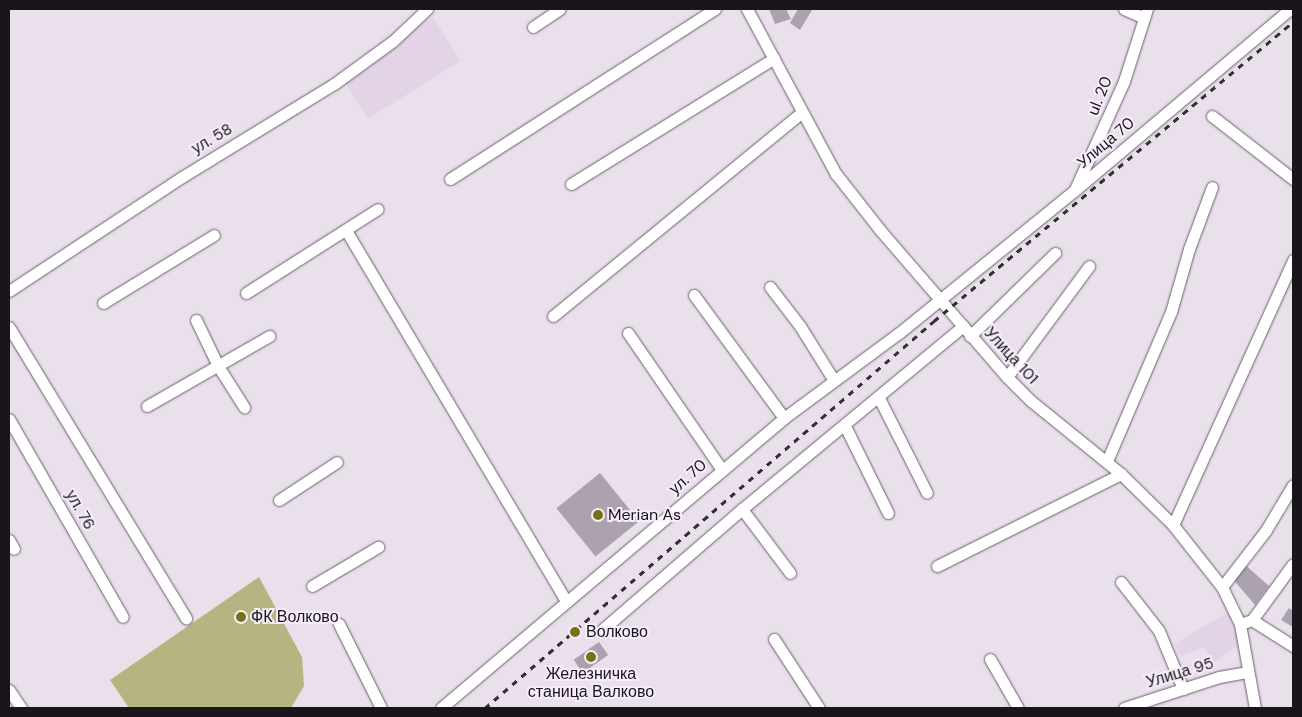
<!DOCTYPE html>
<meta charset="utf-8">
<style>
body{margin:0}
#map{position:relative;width:1302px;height:717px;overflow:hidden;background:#eae0ec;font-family:"DM Sans",sans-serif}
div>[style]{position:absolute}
.built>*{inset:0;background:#e2d3e6;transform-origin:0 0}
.green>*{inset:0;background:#b6b481}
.building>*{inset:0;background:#aca2af;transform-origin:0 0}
.roads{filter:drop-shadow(0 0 1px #685f6a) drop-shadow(0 0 1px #685f6a)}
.minor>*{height:11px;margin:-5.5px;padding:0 5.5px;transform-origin:5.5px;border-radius:5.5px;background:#fff}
.rail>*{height:3px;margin-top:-1.5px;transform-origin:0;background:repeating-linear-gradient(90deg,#342f35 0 6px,transparent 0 12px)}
.dots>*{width:14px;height:14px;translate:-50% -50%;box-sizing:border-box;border:2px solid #f7edfa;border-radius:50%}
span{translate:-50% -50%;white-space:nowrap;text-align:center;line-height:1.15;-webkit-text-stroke:4px #f7edfa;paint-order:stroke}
.street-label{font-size:16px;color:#19151a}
.poi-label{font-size:16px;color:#19151a}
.left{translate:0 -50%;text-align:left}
.frame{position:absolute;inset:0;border:10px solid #19151a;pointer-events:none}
</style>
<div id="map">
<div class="built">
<div style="left:433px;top:17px;width:52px;height:109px;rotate:58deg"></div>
<div style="clip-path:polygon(1229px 612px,1239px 645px,1213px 663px,1204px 647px,1181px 656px,1174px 644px)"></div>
</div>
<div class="green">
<div style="clip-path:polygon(259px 577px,302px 657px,304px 686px,291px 708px,129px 708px,110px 680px)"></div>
</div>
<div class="building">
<div style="clip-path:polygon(769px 9px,786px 9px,791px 19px,775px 24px)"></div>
<div style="clip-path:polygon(798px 9px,812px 10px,800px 30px,790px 23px)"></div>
<div style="left:600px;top:473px;width:62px;height:56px;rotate:51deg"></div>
<div style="clip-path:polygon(1243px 563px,1269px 586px,1255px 605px,1231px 577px)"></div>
<div style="clip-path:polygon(1289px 608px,1293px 611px,1293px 627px,1281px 620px)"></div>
<div style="left:599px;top:642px;width:16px;height:31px;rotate:55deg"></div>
</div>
<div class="roads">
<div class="minor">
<div style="left:747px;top:9px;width:187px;rotate:61.7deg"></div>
<div style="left:836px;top:174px;width:71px;rotate:51.8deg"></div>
<div style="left:880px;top:230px;width:194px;rotate:49.2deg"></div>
<div style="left:1007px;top:377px;width:34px;rotate:45deg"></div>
<div style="left:1031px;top:401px;width:116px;rotate:39deg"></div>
<div style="left:1121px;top:474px;width:73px;rotate:44.4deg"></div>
<div style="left:1173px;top:525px;width:79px;rotate:51.7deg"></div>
<div style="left:1222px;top:587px;width:41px;rotate:64.1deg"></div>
<div style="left:1240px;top:624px;width:85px;rotate:79.9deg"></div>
<div style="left:1124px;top:9px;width:22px;rotate:24deg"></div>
<div style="left:533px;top:27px;width:32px;rotate:-34deg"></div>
<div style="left:1212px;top:116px;width:103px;rotate:37.9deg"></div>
<div style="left:450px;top:179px;width:315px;rotate:-32.7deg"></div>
<div style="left:571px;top:184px;width:239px;rotate:-31.8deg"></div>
<div style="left:1076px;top:187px;width:116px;rotate:-65.6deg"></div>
<div style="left:1124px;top:81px;width:76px;rotate:-72.3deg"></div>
<div style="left:347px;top:232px;width:430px;rotate:59.3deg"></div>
<div style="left:770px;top:287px;width:49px;rotate:52.4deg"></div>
<div style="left:800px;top:326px;width:62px;rotate:58.1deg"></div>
<div style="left:9px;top:291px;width:207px;rotate:-33.4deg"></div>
<div style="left:182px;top:177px;width:178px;rotate:-31.5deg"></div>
<div style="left:334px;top:84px;width:73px;rotate:-36.1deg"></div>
<div style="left:393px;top:41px;width:47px;rotate:-43.3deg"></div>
<div style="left:246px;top:293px;width:156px;rotate:-32.5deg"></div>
<div style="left:694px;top:295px;width:152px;rotate:53.8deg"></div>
<div style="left:103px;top:303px;width:130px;rotate:-31.5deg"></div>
<div style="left:553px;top:316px;width:320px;rotate:-39.3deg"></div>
<div style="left:196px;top:320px;width:51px;rotate:64.4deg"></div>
<div style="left:218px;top:366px;width:49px;rotate:57.6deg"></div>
<div style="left:9px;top:327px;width:341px;rotate:58.7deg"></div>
<div style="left:628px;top:333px;width:166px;rotate:55.5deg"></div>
<div style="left:970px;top:336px;width:119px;rotate:-44.3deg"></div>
<div style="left:1007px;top:377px;width:138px;rotate:-53.5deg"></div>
<div style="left:879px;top:398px;width:106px;rotate:63.2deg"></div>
<div style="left:147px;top:406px;width:141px;rotate:-29.8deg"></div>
<div style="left:9px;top:419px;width:228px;rotate:60.1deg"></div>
<div style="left:845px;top:426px;width:97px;rotate:63.7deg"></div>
<div style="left:1107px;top:461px;width:162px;rotate:-66.8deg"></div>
<div style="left:1171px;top:312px;width:66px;rotate:-74.1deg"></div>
<div style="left:1189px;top:249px;width:66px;rotate:-69.6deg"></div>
<div style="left:279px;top:500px;width:69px;rotate:-33.2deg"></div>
<div style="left:742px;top:509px;width:80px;rotate:53.1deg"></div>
<div style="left:1173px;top:525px;width:291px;rotate:-65.6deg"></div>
<div style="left:9px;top:540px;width:10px;rotate:61deg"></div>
<div style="left:937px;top:566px;width:206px;rotate:-26.6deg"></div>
<div style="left:1121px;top:582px;width:62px;rotate:52.2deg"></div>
<div style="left:1159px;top:631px;width:63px;rotate:67.5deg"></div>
<div style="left:312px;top:586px;width:77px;rotate:-30.6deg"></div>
<div style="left:1222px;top:587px;width:72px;rotate:-52.3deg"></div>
<div style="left:1266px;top:530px;width:52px;rotate:-59deg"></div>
<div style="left:1252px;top:620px;width:49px;rotate:32.4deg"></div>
<div style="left:339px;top:624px;width:94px;rotate:63.4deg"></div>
<div style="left:1240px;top:624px;width:13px;rotate:-18deg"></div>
<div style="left:1252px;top:620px;width:69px;rotate:-53.8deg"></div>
<div style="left:603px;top:629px;width:184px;rotate:-40.8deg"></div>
<div style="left:742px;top:509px;width:287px;rotate:-39.6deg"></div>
<div style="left:774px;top:639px;width:82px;rotate:56.9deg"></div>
<div style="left:990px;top:659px;width:56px;rotate:60.3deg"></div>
<div style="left:9px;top:690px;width:22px;rotate:56deg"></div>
<div style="left:441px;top:708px;width:449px;rotate:-40.2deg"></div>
<div style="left:784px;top:418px;width:143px;rotate:-36.5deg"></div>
<div style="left:899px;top:333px;width:225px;rotate:-39.1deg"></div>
<div style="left:1074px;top:191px;width:282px;rotate:-40.1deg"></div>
<div style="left:1124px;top:708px;width:100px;rotate:-18.1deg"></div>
<div style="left:1219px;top:677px;width:28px;rotate:-10deg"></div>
</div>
</div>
<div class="rail">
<div style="left:485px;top:708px;width:593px;rotate:-40.76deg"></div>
<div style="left:934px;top:321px;width:467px;rotate:-39.8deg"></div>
</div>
<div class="dots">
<div style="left:598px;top:515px;background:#777215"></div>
<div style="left:241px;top:617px;background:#777215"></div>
<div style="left:575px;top:632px;background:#777215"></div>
<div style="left:591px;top:657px;background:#777215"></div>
</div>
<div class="street-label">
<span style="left:1100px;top:96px;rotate:-68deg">ul. 20</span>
<span style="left:212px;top:139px;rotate:-31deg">ул. 58</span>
<span style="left:1106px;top:143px;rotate:-40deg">Улица 70</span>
<span style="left:1011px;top:356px;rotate:47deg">Улица 101</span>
<span style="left:688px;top:477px;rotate:-41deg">ул. 70</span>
<span style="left:80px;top:510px;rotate:60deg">ул. 76</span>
<span style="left:1180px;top:673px;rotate:-17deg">Улица 95</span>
</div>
<div class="poi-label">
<span class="left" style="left:608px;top:515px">Merian As</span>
<span class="left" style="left:251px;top:617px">ФК Волково</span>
<span class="left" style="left:586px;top:632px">Волково</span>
<span style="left:591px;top:683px">Железничка<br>станица Валково</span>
</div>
<div class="frame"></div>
</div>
